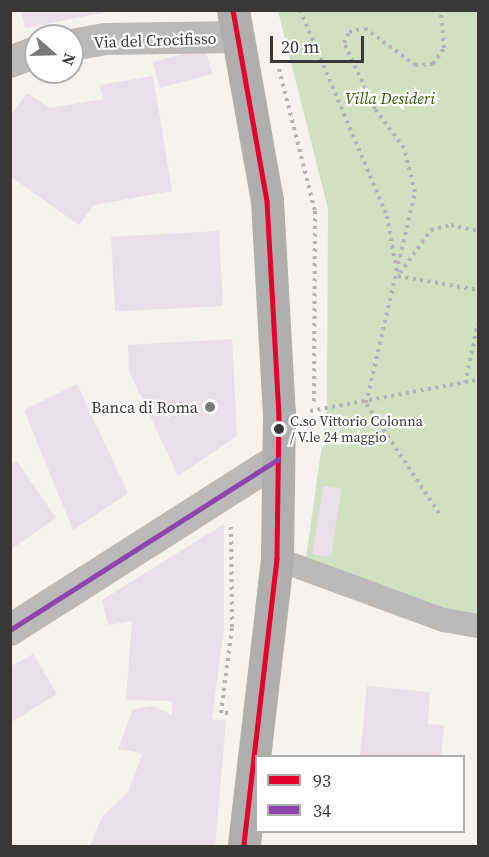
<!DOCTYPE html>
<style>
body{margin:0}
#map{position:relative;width:489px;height:857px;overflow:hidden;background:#f5f2ef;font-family:"Source Serif 4",serif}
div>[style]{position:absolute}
.green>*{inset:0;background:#d1e0c1}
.building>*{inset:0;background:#eadfe7;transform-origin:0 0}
.path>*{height:4px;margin-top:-2px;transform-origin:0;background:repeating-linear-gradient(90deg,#b4b3b3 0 3px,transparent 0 7.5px)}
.pedestrian>*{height:24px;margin:-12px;padding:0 12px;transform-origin:12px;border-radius:12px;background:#bbbab9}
.minor>*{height:32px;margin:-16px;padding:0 16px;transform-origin:16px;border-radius:16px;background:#bbbab9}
.secondary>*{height:33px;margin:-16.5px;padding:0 16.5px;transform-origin:16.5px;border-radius:16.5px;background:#b0afae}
.bus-1>*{height:4.5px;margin:-2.25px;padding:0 2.25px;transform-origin:2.25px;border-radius:2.25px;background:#e4002b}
.bus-2>*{height:4.5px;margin:-2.25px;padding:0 2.25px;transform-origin:2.25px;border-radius:2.25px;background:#8e44ad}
.dots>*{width:16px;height:16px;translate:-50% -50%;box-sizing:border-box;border:3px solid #fff;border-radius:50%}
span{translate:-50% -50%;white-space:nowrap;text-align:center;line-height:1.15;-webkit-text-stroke:4.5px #fff;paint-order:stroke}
.bus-label{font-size:14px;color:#3a3836}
.left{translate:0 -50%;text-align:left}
.street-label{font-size:16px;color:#3a3836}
.park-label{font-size:16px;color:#325700;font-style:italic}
.poi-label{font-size:16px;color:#3a3836}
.right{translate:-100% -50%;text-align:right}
.frame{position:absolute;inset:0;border:12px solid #3a3836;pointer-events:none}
.legend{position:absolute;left:255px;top:755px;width:210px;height:78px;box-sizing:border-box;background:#fff;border:2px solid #b0afaf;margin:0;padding:8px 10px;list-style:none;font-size:18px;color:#3a3836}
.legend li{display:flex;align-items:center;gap:12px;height:30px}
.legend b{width:30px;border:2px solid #b0afaf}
.north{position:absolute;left:24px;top:24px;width:60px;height:60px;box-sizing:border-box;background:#fff;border:2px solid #b0afaf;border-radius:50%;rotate:110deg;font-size:16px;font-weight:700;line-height:24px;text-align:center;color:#3a3836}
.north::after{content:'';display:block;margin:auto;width:21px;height:27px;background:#7b7977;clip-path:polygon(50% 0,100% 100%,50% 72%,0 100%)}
.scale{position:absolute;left:270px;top:36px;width:94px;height:27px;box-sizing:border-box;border:3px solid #3a3836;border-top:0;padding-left:8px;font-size:18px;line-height:21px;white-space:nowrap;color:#3a3836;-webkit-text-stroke:4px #fff;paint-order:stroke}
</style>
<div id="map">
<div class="green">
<div style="clip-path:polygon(278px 11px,478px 11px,478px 614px,452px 610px,306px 558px,327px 409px,328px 209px)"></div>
</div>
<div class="building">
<div style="clip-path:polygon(21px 10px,107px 10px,107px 12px,25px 28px)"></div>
<div style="left:205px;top:48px;width:27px;height:54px;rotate:75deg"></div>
<div style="clip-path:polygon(153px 76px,172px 191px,94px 205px,79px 225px,10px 176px,10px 116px,27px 93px,50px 108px,103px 99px,100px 85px)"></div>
<div style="left:219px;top:231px;width:75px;height:108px;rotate:87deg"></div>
<div style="clip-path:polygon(232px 339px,237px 436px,178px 476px,129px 371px,128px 345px)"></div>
<div style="clip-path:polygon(77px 384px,128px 493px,73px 530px,24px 410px)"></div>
<div style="clip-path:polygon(17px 461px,56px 518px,10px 550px,10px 465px)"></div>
<div style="left:323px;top:486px;width:19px;height:69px;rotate:9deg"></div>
<div style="clip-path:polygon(224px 524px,224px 627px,212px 719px,226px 721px,215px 846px,90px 846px,102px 817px,128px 792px,143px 753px,118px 749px,133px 709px,153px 706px,172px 715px,172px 701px,126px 700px,132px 621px,108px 625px,102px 600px)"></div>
<div style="clip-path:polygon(33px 654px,57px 694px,10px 723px,10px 667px)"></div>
<div style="clip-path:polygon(367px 686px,430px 692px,428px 724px,444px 725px,441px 756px,360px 756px)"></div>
</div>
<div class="path">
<div style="left:300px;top:10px;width:224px;rotate:67.1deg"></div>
<div style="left:387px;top:216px;width:58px;rotate:80deg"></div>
<div style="left:279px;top:69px;width:146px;rotate:75.8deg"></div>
<div style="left:315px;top:211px;width:195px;rotate:90.3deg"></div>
<div style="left:400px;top:273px;width:53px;rotate:-54.2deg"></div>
<div style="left:431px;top:230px;width:21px;rotate:-14deg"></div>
<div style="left:451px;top:225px;width:28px;rotate:13deg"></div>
<div style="left:398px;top:276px;width:81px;rotate:9.9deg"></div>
<div style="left:465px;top:383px;width:61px;rotate:-77.8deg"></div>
<div style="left:310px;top:411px;width:171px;rotate:-10.5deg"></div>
<div style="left:439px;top:513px;width:132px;rotate:-123.6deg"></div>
<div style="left:366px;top:403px;width:217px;rotate:-76.9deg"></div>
<div style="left:415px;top:192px;width:45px;rotate:-104deg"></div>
<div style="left:404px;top:148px;width:49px;rotate:-126.6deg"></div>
<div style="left:375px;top:109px;width:73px;rotate:-115.2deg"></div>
<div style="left:344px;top:43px;width:12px;rotate:-66deg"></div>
<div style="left:349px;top:32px;width:16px;rotate:-14deg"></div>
<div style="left:365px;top:28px;width:62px;rotate:36.5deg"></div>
<div style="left:415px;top:65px;width:18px;rotate:-3deg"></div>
<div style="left:433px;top:64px;width:19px;rotate:-55deg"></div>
<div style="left:444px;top:48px;width:38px;rotate:-95deg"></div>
<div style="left:228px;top:713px;width:7px;rotate:180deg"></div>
<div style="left:221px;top:713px;width:87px;rotate:-82.7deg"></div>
<div style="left:232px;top:627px;width:100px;rotate:-90.6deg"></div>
</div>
<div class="pedestrian">
<div style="left:277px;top:559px;width:178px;rotate:20.1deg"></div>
<div style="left:444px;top:620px;width:35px;rotate:10deg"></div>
</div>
<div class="minor">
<div style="left:72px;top:45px;width:34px;rotate:-10deg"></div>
<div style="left:105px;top:39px;width:134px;rotate:-0.9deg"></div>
<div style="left:10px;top:62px;width:28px;rotate:-21deg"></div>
<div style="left:10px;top:630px;width:318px;rotate:-32.5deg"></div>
</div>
<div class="secondary">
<div style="left:233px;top:10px;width:194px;rotate:79.9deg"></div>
<div style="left:267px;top:201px;width:212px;rotate:86.8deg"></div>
<div style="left:279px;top:413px;width:146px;rotate:90.8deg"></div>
<div style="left:277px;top:559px;width:289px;rotate:96.6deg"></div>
</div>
<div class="bus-1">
<div style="left:233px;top:10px;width:194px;rotate:79.9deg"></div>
<div style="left:267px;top:201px;width:212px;rotate:86.8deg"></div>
<div style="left:279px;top:413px;width:146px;rotate:90.8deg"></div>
<div style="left:277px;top:559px;width:289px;rotate:96.6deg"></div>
</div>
<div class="bus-2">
<div style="left:10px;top:630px;width:318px;rotate:-32.5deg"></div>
</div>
<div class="dots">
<div style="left:210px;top:407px;background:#7b7977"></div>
<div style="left:279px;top:429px;background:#3a3836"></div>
</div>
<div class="bus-label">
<span class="left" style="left:290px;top:429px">C.so Vittorio Colonna<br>/ V.le 24 maggio</span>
</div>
<div class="street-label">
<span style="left:155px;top:40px;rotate:-2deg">Via del Crocifisso</span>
</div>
<div class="park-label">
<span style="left:390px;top:98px">Villa Desideri</span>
</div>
<div class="poi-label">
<span class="right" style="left:198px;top:407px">Banca di Roma</span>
</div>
<div class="frame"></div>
<ul class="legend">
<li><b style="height:8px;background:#e4002b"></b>93</li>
<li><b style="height:8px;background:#8e44ad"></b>34</li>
</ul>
<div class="north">N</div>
<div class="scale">20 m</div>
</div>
